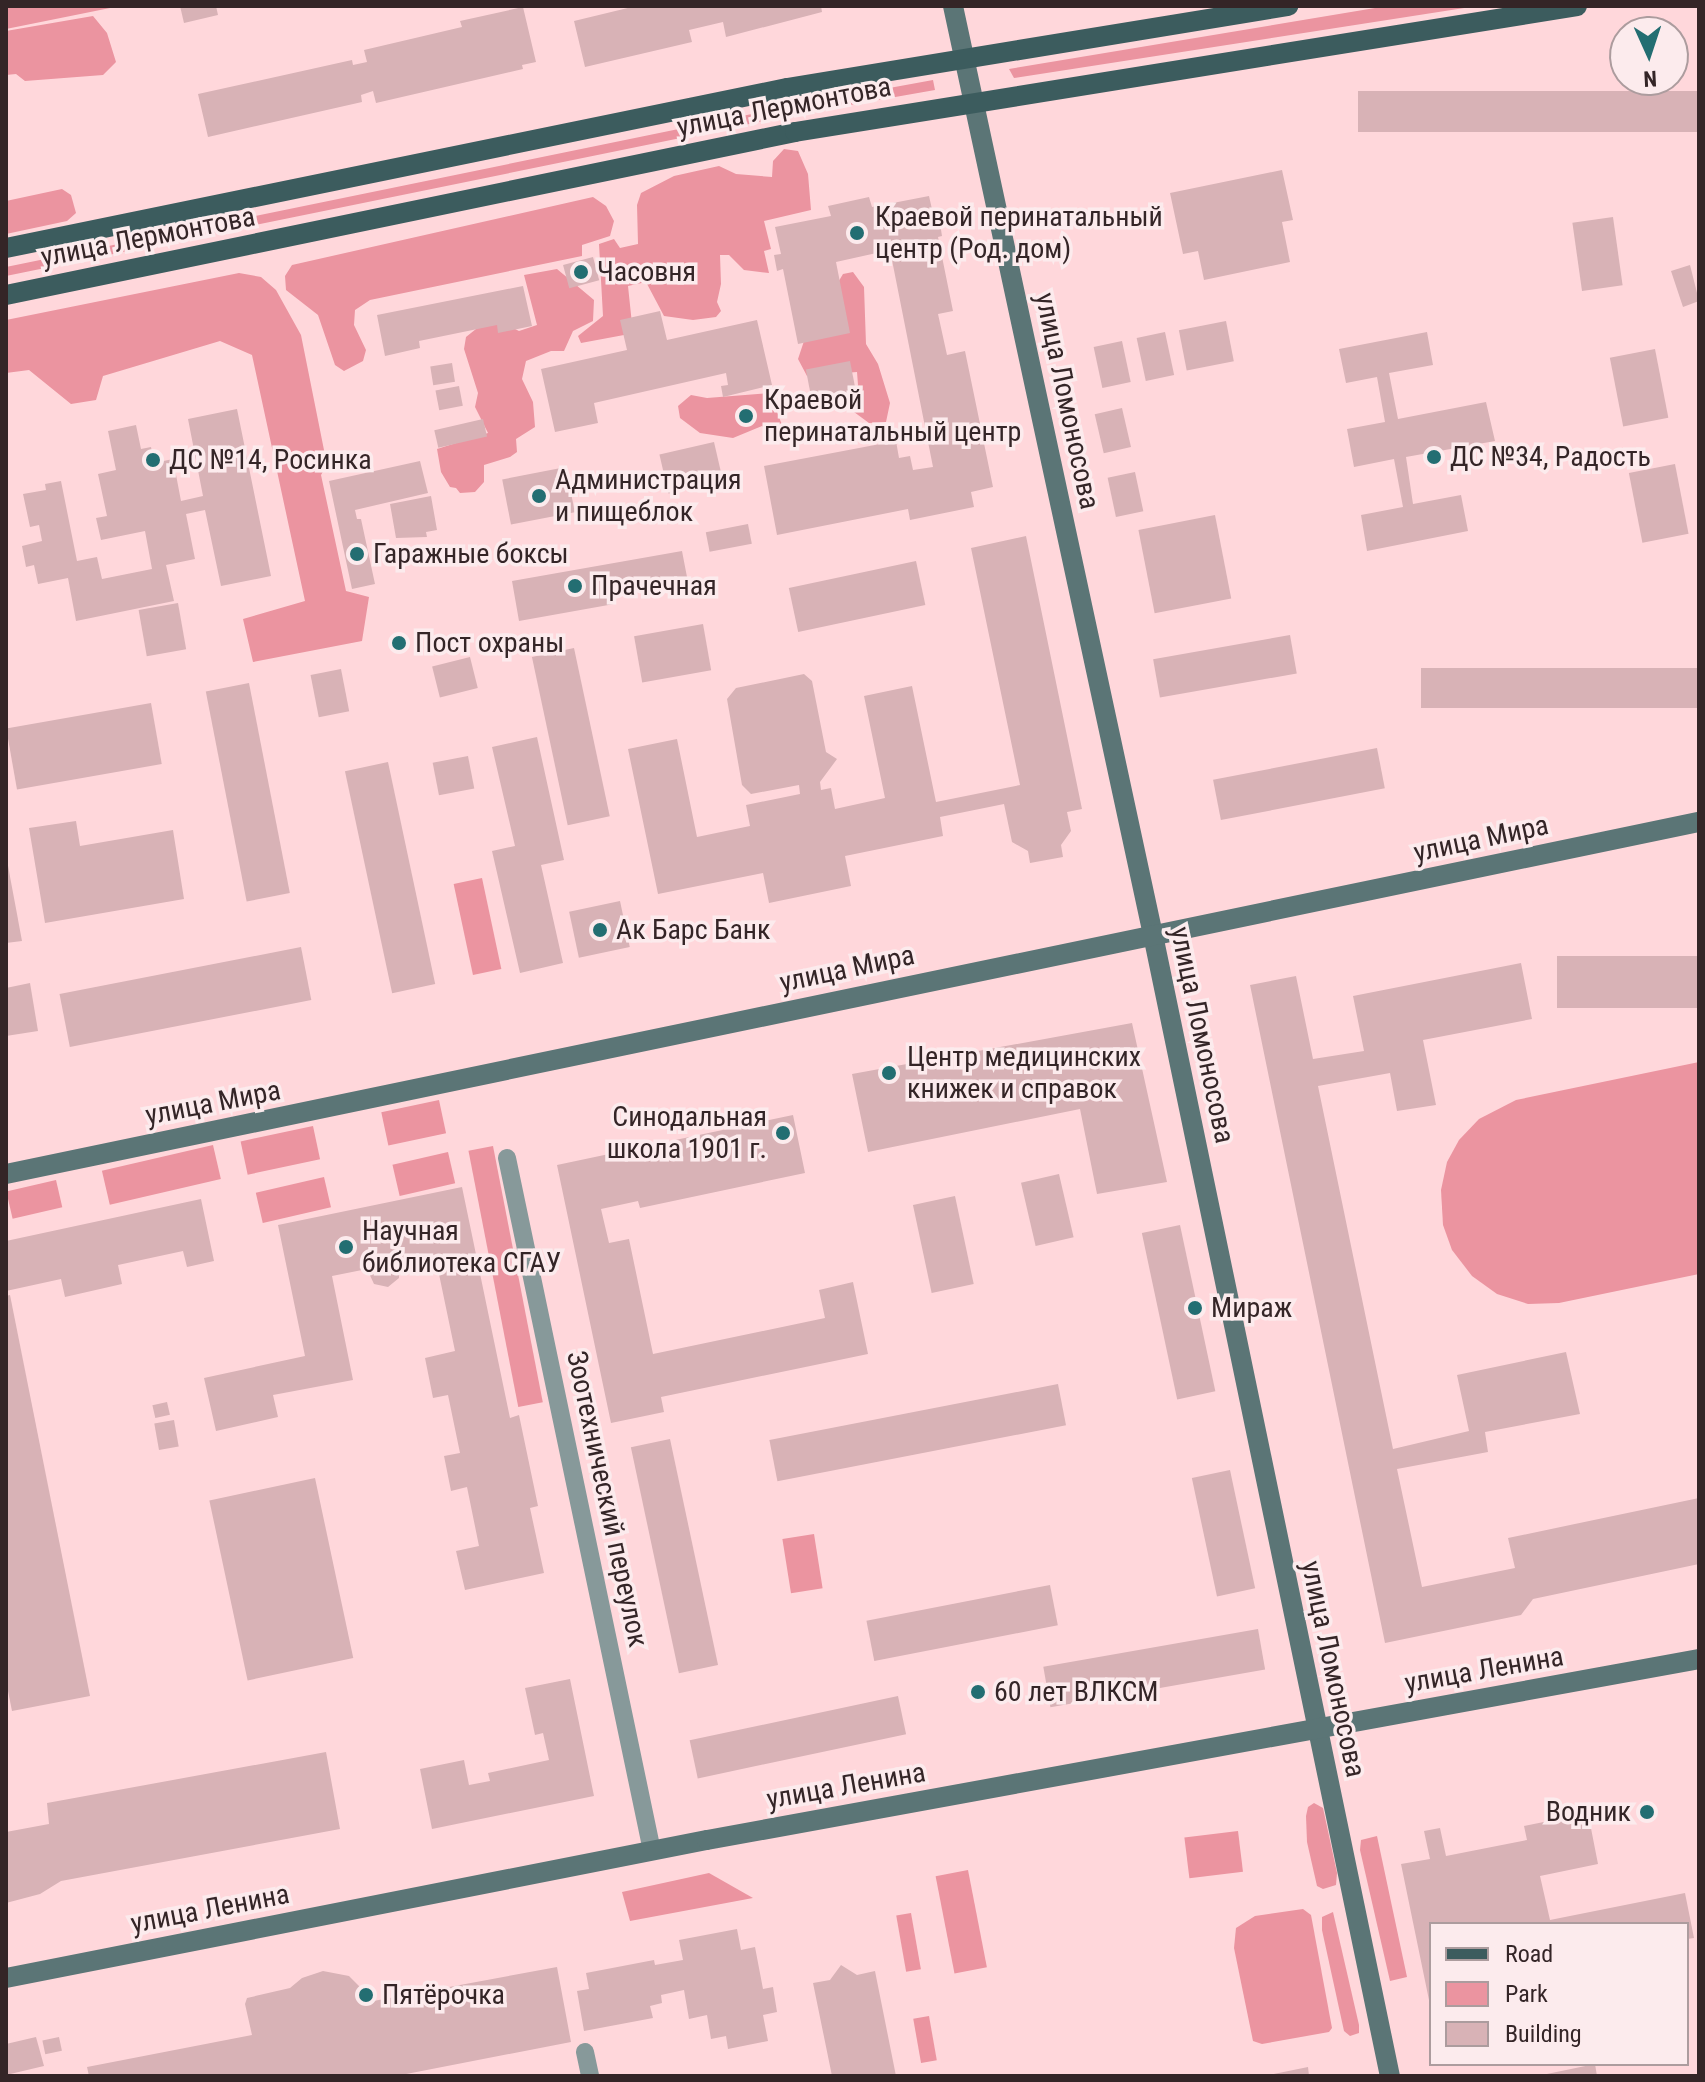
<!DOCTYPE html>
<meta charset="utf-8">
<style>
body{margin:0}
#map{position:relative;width:1705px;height:2082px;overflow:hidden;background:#ffd7db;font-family:"Roboto Condensed",sans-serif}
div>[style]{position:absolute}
.green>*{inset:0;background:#eb94a0;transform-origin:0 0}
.building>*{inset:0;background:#d8b2b6;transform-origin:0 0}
.street>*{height:18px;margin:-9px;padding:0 9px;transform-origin:9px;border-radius:9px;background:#87999a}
.secondary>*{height:20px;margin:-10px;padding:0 10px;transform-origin:10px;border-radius:10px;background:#5b7576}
.primary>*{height:20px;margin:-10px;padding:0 10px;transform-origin:10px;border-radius:10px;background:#3c5c5e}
.dots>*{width:22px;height:22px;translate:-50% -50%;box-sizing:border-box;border:4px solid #fcebed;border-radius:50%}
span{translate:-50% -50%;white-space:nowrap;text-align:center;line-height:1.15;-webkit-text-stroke:7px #fcebed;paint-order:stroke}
.street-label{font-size:28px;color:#342527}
.poi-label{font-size:28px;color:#342527}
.left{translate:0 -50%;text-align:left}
.right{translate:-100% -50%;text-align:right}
.frame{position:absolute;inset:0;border:8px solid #342527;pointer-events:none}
.legend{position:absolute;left:1429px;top:1922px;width:260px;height:144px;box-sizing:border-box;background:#fcebed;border:2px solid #ac9c9e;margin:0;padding:10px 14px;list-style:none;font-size:24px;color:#342527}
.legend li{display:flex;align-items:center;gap:16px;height:40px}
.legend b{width:40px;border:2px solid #ac9c9e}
.north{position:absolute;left:1609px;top:16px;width:80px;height:80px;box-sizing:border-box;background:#fcebed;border:2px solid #ac9c9e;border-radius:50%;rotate:177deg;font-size:22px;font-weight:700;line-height:32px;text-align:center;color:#342527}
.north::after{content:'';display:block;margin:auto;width:28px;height:36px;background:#236e72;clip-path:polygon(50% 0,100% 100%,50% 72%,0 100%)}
</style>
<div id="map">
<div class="green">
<div style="clip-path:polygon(6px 6px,120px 6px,6px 29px)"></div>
<div style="clip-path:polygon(1387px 6px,1477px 6px,1014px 78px,1009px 69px)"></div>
<div style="clip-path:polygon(93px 16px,107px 33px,116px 62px,103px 75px,25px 81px,16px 74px,6px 75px,6px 31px)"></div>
<div style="clip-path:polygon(933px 80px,935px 90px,793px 115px,6px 276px,6px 267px,791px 106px)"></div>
<div style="clip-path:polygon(784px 149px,798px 151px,808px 174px,811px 210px,764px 221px,771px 249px,764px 251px,769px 273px,744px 270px,729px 255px,720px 255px,721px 284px,717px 302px,721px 311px,716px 317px,693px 320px,664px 316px,646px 282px,628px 286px,632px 324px,624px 335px,581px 343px,578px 336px,603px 316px,599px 244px,614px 239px,620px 248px,638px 244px,637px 205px,641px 193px,674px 176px,719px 166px,736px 174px,772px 177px,773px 161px)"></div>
<div style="clip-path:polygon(62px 189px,71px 195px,76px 213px,67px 221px,6px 234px,6px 201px)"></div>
<div style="clip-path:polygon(593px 197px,606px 206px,614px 221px,610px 236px,582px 245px,582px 256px,370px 300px,355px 310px,354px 325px,366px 350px,363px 361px,344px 371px,335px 365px,318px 315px,286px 290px,285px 276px,292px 265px)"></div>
<div style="clip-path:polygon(557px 269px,594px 300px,593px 321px,573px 331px,564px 351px,551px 351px,526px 361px,522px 379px,533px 402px,535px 427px,516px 439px,517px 452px,510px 457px,484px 465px,484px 482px,475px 492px,460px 493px,456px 488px,450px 487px,441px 472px,437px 449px,488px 433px,475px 407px,478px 393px,464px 349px,466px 337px,491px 317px,519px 331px,537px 325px,524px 275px)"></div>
<div style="clip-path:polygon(853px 272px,864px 287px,866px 344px,878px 364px,890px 403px,886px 422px,869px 423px,854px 412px,852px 399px,858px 385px,857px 372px,807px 376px,798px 359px,805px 338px,843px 274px)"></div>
<div style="clip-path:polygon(239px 273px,261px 277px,276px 290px,301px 335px,327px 465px,321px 475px,346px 591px,369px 597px,362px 641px,253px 662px,243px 619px,305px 601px,252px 355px,220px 341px,103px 376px,96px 400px,71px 404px,29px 370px,6px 373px,6px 320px)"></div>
<div style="clip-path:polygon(770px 393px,785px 433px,778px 438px,762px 426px,733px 438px,700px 433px,680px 418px,678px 406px,691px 395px,707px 398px)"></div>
<div style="left:482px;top:878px;width:93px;height:29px;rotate:78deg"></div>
<div style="clip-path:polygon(1699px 1062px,1699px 1274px,1559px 1303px,1528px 1304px,1497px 1294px,1472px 1276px,1452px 1250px,1443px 1225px,1441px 1190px,1447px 1162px,1459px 1140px,1479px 1119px,1516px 1100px)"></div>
<div style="left:439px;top:1100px;width:34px;height:59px;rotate:78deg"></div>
<div style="left:313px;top:1126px;width:34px;height:74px;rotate:78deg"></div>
<div style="left:213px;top:1145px;width:35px;height:114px;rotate:77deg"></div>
<div style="left:493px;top:1146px;width:261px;height:25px;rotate:79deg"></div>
<div style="left:448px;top:1152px;width:32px;height:57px;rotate:77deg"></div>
<div style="left:324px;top:1177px;width:31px;height:70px;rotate:77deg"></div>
<div style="left:56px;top:1180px;width:28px;height:51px;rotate:77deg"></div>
<div style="left:814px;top:1534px;width:55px;height:32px;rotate:81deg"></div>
<div style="clip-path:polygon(1314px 1803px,1323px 1808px,1337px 1873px,1336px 1885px,1323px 1889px,1317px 1886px,1307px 1842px,1306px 1816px,1308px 1807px)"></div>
<div style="left:1238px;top:1831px;width:41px;height:54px;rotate:83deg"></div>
<div style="clip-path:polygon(1377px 1836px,1407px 1977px,1390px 1981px,1360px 1850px,1361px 1840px)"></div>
<div style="left:968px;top:1870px;width:99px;height:33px;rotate:79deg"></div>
<div style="clip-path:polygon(709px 1873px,753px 1898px,630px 1921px,622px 1892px)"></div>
<div style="clip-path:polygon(1303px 1909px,1311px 1915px,1332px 2028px,1329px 2032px,1262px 2044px,1253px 2041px,1234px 1948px,1236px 1928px,1255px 1916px)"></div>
<div style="clip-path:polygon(1333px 1912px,1359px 2025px,1359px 2033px,1350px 2036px,1344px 2031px,1322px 1930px,1322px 1917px)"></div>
<div style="left:911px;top:1913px;width:57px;height:15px;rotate:80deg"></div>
<div style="left:929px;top:2016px;width:45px;height:16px;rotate:80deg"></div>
</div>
<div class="building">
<div style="clip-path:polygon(180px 6px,216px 6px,218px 15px,184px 23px)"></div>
<div style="clip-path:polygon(636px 6px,821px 6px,822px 12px,726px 37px,723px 22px,689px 30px,692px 42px,585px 67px,574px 21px)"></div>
<div style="clip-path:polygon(523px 7px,536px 62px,522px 65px,523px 69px,376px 103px,373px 91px,361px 95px,362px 102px,208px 137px,198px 94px,352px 60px,353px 65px,367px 62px,364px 50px,462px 27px,460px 21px)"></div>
<div style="left:1699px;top:91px;width:41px;height:341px;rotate:90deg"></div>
<div style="clip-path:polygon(1282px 170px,1293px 220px,1282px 222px,1290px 262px,1204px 280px,1198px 251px,1183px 254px,1170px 193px)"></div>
<div style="clip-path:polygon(929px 196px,934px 218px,939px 217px,942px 236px,938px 237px,953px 311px,938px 314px,947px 355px,965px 351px,993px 487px,971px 492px,974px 507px,910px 520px,908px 509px,777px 535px,764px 466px,896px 441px,899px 458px,910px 456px,913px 470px,933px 467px,890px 250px,836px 262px,850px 333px,798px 344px,783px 269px,777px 271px,774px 255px,781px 254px,775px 227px,831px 216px,828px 206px,869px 197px,872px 207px)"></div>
<div style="left:1613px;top:217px;width:69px;height:41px;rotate:82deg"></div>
<div style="left:593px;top:257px;width:24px;height:31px;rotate:75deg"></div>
<div style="clip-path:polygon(1690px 265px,1699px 301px,1683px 307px,1671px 271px)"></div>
<div style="clip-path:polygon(523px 286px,532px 326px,498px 333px,497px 325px,419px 341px,420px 348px,385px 356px,377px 315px)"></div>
<div style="clip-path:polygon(660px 311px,667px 340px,757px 320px,772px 385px,723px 397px,721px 386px,728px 385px,726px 373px,594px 403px,598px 423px,555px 432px,541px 369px,627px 350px,620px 320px)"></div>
<div style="left:1226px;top:321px;width:41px;height:48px;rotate:79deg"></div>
<div style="left:1165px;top:332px;width:44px;height:29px;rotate:78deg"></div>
<div style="clip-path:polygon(1427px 332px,1433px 365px,1389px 373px,1398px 419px,1486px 402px,1495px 441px,1406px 457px,1413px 504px,1461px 495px,1468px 531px,1367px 551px,1361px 515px,1403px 507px,1394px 459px,1354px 467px,1347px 429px,1385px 422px,1377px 377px,1346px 383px,1339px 349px)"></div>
<div style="left:1122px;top:341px;width:42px;height:29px;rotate:78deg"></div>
<div style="left:1655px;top:349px;width:70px;height:46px;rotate:79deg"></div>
<div style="left:850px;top:361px;width:31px;height:45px;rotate:79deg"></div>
<div style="left:452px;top:363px;width:19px;height:22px;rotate:81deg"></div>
<div style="left:459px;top:386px;width:20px;height:24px;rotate:79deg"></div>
<div style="left:1122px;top:408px;width:40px;height:28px;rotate:77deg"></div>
<div style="clip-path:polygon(237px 409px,271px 576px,221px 586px,205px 510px,186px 514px,195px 559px,166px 565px,174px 601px,76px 621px,68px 578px,38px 584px,34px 565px,26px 567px,22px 546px,42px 541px,39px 525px,30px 527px,23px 494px,46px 490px,45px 484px,61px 481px,77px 561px,97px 557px,102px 579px,152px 569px,145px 531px,101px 540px,96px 518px,107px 516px,98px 474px,116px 470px,108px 431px,136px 425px,141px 449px,151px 447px,154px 463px,173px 459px,181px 501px,203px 496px,188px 419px)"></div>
<div style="left:483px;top:419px;width:18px;height:50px;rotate:77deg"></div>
<div style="left:714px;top:442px;width:40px;height:56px;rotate:77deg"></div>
<div style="clip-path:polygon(420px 461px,428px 493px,355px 510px,357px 519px,361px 519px,375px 584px,352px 589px,329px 481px)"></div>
<div style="left:1675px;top:464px;width:71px;height:47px;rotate:79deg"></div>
<div style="left:566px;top:467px;width:46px;height:65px;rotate:79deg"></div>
<div style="left:1135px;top:472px;width:40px;height:28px;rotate:78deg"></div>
<div style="clip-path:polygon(431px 496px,437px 530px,426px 532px,427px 537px,396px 538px,390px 504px)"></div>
<div style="left:1215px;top:515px;width:85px;height:78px;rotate:79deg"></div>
<div style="left:748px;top:524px;width:20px;height:43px;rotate:79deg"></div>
<div style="clip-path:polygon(1026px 536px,1082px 809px,1067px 812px,1071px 831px,1061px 845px,1063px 857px,1030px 863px,1028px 851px,1012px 842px,1004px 804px,940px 817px,943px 836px,845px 856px,851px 886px,769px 903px,763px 873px,658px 894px,628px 749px,677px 739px,697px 837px,750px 826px,746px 805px,800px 794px,799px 785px,751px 794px,742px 785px,727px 699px,736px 688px,804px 674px,812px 681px,826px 752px,837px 759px,820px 782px,821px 790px,831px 788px,835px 809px,885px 798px,864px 696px,912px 686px,936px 802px,1020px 785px,971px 548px)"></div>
<div style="clip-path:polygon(682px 551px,687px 577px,612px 590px,614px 604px,519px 621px,512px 581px)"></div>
<div style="left:916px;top:561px;width:45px;height:130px;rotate:78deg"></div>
<div style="left:178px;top:603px;width:47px;height:40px;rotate:80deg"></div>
<div style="left:703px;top:624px;width:47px;height:70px;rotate:80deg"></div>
<div style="left:1290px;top:635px;width:39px;height:139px;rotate:80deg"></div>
<div style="left:574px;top:648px;width:172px;height:43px;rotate:78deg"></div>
<div style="left:470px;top:657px;width:32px;height:39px;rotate:76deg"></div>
<div style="left:1699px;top:668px;width:40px;height:278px;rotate:90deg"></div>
<div style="left:341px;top:669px;width:43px;height:31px;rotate:79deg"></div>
<div style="left:249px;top:683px;width:214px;height:44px;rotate:79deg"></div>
<div style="left:151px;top:703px;width:62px;height:147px;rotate:80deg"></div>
<div style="clip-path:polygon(537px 737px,564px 860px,541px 865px,563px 963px,520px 973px,492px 851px,515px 846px,492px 747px)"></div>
<div style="left:1377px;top:748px;width:41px;height:167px;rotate:79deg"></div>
<div style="left:468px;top:756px;width:33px;height:36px;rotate:79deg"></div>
<div style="left:388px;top:762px;width:227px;height:44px;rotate:78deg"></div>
<div style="clip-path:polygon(76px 821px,80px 846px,173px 830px,184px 899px,45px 923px,29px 828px)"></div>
<div style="clip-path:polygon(6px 855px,22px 941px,6px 943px)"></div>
<div style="left:620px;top:901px;width:47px;height:52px;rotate:78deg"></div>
<div style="left:301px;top:947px;width:54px;height:246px;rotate:79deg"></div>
<div style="left:1699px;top:956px;width:52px;height:142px;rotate:90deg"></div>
<div style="clip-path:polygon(1521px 963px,1532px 1019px,1423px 1040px,1436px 1105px,1397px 1111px,1390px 1073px,1318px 1086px,1393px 1449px,1469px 1431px,1457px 1375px,1566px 1352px,1580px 1414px,1485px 1432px,1488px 1452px,1397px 1469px,1422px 1587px,1515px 1568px,1508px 1538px,1699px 1498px,1699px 1564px,1533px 1599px,1521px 1615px,1385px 1643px,1250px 985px,1296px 976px,1313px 1059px,1364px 1051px,1353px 996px)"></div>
<div style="clip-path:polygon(30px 983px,38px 1031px,6px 1036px,6px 988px)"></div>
<div style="clip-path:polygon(1132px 1023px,1167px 1182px,1097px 1194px,1080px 1109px,868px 1152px,852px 1074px)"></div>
<div style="clip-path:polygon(793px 1115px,805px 1173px,640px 1208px,638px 1201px,601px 1209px,609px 1243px,629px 1239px,653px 1354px,825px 1318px,819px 1290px,853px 1282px,868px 1354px,661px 1397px,664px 1412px,611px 1423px,557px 1165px)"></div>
<div style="left:1059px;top:1174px;width:65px;height:39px;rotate:77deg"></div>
<div style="clip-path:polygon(462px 1187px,510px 1418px,519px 1415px,538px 1506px,530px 1508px,544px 1573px,465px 1590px,456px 1551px,479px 1546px,467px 1487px,451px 1491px,444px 1456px,460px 1453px,448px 1395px,433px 1398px,425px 1358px,455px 1351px,435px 1255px,399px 1262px,399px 1278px,388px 1287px,374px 1284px,367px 1269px,332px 1276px,353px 1380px,273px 1395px,278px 1417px,216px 1431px,204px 1378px,305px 1356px,278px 1225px)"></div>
<div style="left:955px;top:1196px;width:90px;height:43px;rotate:78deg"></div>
<div style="clip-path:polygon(201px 1199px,214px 1261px,187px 1267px,183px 1251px,118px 1265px,122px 1284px,65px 1297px,61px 1279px,6px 1291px,6px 1241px)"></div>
<div style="left:1180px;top:1225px;width:170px;height:39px;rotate:78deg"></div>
<div style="clip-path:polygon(10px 1295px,90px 1696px,12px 1711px,6px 1681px,6px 1296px)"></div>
<div style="left:1058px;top:1384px;width:42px;height:294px;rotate:79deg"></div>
<div style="left:167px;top:1402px;width:13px;height:15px;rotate:77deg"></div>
<div style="left:174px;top:1420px;width:27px;height:20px;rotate:80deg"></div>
<div style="left:670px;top:1439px;width:231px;height:40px;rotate:78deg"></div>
<div style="left:1230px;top:1470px;width:121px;height:39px;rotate:78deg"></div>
<div style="left:315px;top:1478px;width:184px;height:108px;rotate:78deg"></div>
<div style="left:1050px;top:1585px;width:41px;height:187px;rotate:79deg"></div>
<div style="left:1258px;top:1629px;width:41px;height:218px;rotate:80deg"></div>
<div style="clip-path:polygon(570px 1679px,594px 1796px,432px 1829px,420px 1769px,464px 1760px,469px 1785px,490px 1781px,488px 1773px,549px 1760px,543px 1733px,535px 1735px,525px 1688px)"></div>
<div style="left:898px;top:1696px;width:39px;height:213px;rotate:78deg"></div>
<div style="clip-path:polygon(326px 1752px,340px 1829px,61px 1881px,40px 1894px,6px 1903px,6px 1832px,49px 1824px,47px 1803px)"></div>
<div style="clip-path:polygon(1588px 1813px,1598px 1864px,1540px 1876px,1550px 1920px,1685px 1893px,1694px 1938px,1687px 1939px,1687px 1924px,1431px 1924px,1430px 2005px,1401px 1864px,1430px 1859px,1424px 1831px,1440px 1828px,1446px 1856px,1527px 1840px,1524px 1826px)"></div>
<div style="clip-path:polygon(737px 1929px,741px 1950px,755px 1947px,763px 1989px,773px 1987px,777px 2012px,763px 2015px,768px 2041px,728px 2049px,726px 2036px,711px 2039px,707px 2015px,689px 2019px,684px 1990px,661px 1995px,662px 2003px,650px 2006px,653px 2018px,584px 2031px,577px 1991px,589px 1989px,586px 1973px,654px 1960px,655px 1965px,683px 1960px,679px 1940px)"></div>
<div style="clip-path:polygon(841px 1965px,857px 1975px,875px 1971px,896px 2076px,832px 2076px,813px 1983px,830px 1980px)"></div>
<div style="clip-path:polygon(557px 1967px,571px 2042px,396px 2076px,89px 2076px,87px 2067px,252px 2035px,245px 2004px,247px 1998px,290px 1988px,302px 1978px,323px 1971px,349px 1976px,363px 1990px,368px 2002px)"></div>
<div style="clip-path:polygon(36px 2037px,44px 2066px,6px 2075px,6px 2044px)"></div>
<div style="left:59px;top:2037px;width:14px;height:17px;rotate:78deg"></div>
<div style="clip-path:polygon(1595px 2064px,1597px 2076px,1542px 2076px,1542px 2075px)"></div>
<div style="clip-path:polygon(1308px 2067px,1309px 2076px,1269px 2076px,1269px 2075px)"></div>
</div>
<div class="street">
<div style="left:507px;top:1158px;width:708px;rotate:78.18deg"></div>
<div style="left:585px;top:2052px;width:25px;rotate:78deg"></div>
</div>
<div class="secondary">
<div style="left:953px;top:6px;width:950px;rotate:77.85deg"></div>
<div style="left:1153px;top:935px;width:1165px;rotate:78.27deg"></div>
<div style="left:6px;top:1174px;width:1729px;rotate:-11.75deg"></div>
<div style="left:6px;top:1978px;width:714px;rotate:-11.14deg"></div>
<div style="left:707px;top:1840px;width:1008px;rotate:-10.34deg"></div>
</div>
<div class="primary">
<div style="left:6px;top:248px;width:797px;rotate:-11.58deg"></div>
<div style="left:787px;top:88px;width:508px;rotate:-9.3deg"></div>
<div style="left:6px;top:295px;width:806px;rotate:-11.67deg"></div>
<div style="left:795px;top:132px;width:792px;rotate:-9.15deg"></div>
</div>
<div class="dots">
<div style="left:857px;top:233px;background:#236e72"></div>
<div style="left:581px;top:272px;background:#236e72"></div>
<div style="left:746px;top:416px;background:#236e72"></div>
<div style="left:1434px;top:457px;background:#236e72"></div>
<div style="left:153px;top:460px;background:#236e72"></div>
<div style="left:539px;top:496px;background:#236e72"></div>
<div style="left:357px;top:554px;background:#236e72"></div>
<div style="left:575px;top:586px;background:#236e72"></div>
<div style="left:399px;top:643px;background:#236e72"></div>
<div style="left:600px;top:930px;background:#236e72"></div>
<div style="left:889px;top:1073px;background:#236e72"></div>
<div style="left:783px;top:1133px;background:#236e72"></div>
<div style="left:346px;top:1247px;background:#236e72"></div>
<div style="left:1195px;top:1308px;background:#236e72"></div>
<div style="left:978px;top:1692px;background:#236e72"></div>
<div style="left:1647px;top:1812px;background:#236e72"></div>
<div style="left:366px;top:1995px;background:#236e72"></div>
</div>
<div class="street-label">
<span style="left:784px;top:107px;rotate:-11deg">улица Лермонтова</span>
<span style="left:148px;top:237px;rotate:-11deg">улица Лермонтова</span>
<span style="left:1067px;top:401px;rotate:78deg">улица Ломоносова</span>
<span style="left:1481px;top:839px;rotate:-12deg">улица Мира</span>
<span style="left:847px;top:969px;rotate:-12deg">улица Мира</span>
<span style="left:1202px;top:1035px;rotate:78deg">улица Ломоносова</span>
<span style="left:213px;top:1103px;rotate:-11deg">улица Мира</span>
<span style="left:607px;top:1499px;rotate:78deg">Зоотехнический переулок</span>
<span style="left:1333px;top:1669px;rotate:78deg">улица Ломоносова</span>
<span style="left:1484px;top:1670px;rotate:-10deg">улица Ленина</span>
<span style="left:846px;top:1786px;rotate:-10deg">улица Ленина</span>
<span style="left:210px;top:1909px;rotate:-11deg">улица Ленина</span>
</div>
<div class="poi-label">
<span class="left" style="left:875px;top:233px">Краевой перинатальный<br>центр (Род. дом)</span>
<span class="left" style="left:597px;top:272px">Часовня</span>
<span class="left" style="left:764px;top:416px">Краевой<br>перинатальный центр</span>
<span class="left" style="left:1450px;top:457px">ДС №34, Радость</span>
<span class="left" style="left:169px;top:460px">ДС №14, Росинка</span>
<span class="left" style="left:555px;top:496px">Администрация<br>и пищеблок</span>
<span class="left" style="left:373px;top:554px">Гаражные боксы</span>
<span class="left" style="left:591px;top:586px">Прачечная</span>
<span class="left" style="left:415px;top:643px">Пост охраны</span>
<span class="left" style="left:616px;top:930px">Ак Барс Банк</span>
<span class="left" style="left:907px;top:1073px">Центр медицинских<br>книжек и справок</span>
<span class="right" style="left:767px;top:1133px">Синодальная<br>школа 1901 г.</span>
<span class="left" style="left:362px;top:1247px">Научная<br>библиотека СГАУ</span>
<span class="left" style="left:1211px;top:1308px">Мираж</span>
<span class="left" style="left:994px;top:1692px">60 лет ВЛКСМ</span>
<span class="right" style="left:1631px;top:1812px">Водник</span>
<span class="left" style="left:382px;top:1995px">Пятёрочка</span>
</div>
<div class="frame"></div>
<ul class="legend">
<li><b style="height:10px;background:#3c5c5e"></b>Road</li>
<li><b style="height:22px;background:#eb94a0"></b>Park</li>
<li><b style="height:22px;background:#d8b2b6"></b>Building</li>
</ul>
<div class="north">N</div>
</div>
